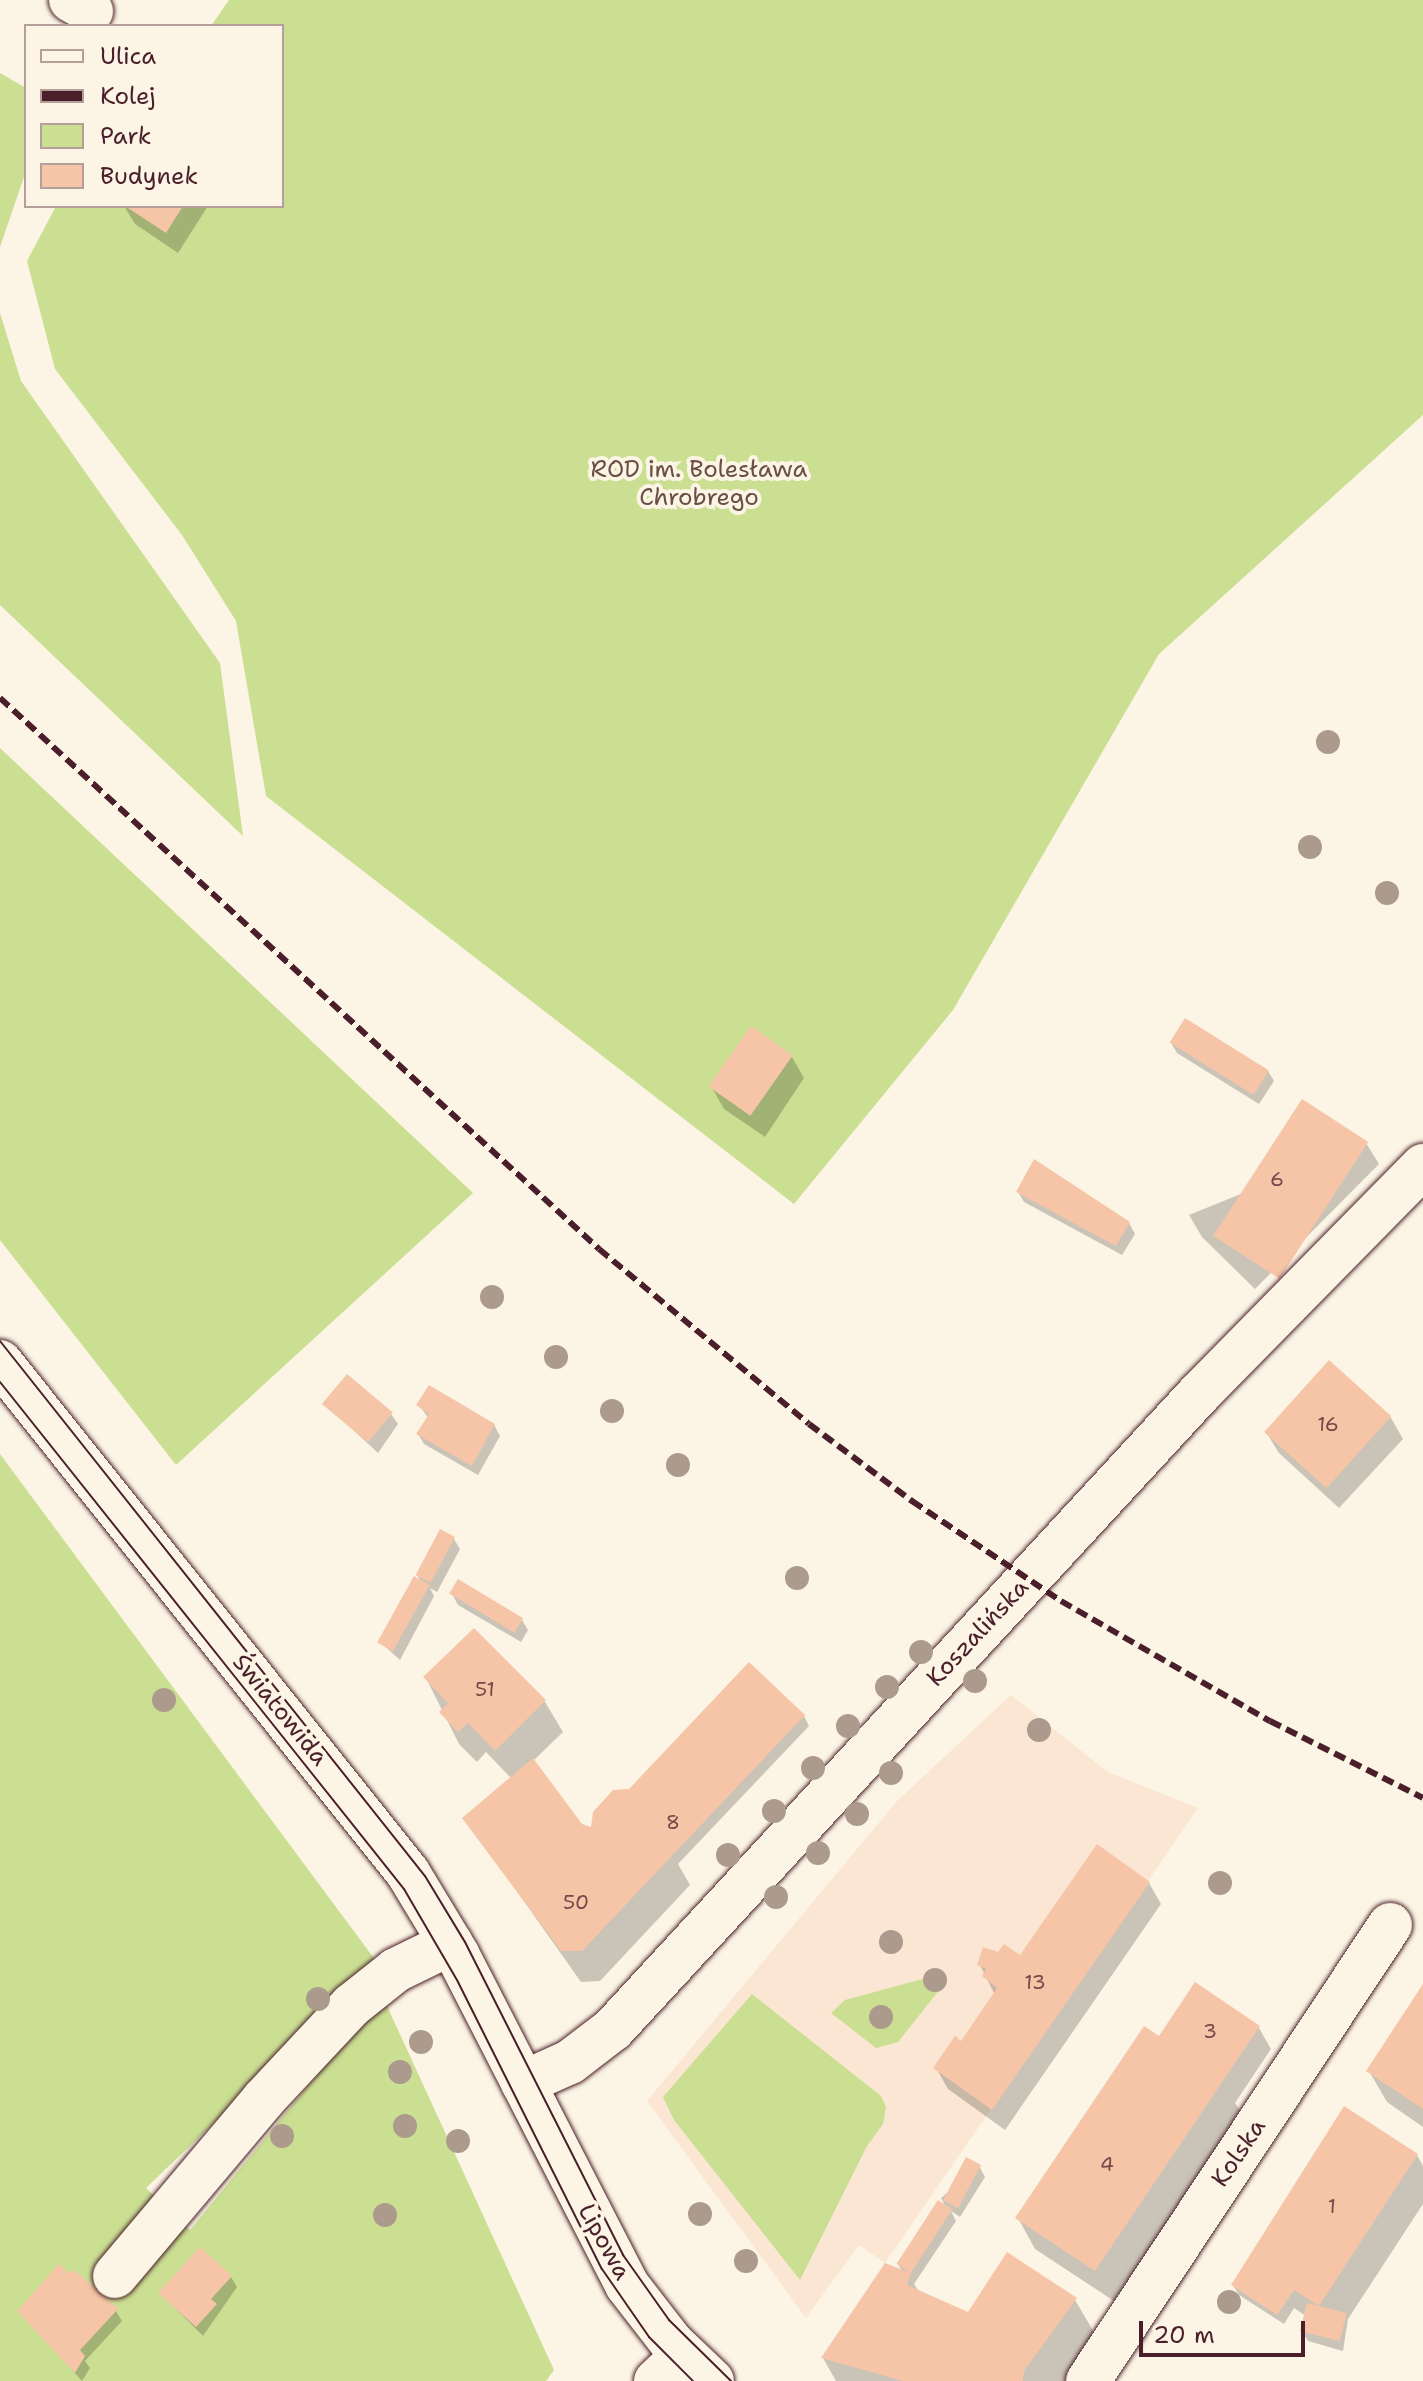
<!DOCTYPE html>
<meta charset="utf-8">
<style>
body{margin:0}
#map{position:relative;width:1423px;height:2381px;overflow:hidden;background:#fcf5e5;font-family:"Shantell Sans",sans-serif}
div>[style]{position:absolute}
.built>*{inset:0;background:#fae6d2}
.green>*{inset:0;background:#cbdf93}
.shadow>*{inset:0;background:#0003}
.building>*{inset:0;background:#f6c4a6;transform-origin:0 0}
.roads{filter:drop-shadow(0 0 2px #4a1f2b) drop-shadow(0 0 2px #4a1f2b)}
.minor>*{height:44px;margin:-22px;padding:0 22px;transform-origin:22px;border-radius:22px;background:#fcf5e5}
.tram>*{height:2px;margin:-1px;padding:0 1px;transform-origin:1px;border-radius:1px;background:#4a1f2b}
.rail>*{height:6px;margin-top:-3px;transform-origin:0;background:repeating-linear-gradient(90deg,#4a1f2b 0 12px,transparent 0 18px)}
.trees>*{width:24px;height:24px;margin:-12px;border-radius:50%;background:#ac9a8d}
span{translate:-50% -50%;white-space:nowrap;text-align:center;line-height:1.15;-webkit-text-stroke:8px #fcf5e5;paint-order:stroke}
.number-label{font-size:20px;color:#75484a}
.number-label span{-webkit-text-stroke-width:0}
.park-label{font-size:24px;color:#6a4f45}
.street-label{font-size:24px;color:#4a1f2b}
.legend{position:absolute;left:24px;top:24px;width:260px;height:184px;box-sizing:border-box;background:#fcf5e5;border:2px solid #b59f9b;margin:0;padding:10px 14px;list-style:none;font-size:24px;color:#4a1f2b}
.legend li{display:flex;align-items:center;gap:16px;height:40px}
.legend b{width:40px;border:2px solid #b59f9b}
.scale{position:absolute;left:1139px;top:2321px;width:166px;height:36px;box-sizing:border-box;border:4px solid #4a1f2b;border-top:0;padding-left:10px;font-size:24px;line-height:28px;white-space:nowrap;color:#4a1f2b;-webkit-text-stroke:6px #fcf5e5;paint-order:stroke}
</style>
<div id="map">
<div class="built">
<div style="clip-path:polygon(1011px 1695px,1108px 1772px,1198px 1808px,885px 2263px,859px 2245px,806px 2318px,647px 2101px,897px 1801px)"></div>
</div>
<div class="green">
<div style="clip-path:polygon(229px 0,1423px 0,1423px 415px,1159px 654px,953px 1010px,794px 1204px,266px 796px,236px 621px,182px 535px,55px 369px,27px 261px,56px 206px,282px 206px,282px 26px,211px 26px)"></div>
<div style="clip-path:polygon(0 73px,26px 88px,26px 171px,0 247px)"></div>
<div style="clip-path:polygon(0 313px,21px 381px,220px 663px,243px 836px,0 605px)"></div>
<div style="clip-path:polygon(0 748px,473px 1193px,176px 1465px,0 1240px)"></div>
<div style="clip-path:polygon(0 1454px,379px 1965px,146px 2188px,190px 2230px,382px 1995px,554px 2370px,546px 2381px,0 2381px)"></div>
<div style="clip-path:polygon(941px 1974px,944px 1984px,898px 2042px,876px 2048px,831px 2013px,845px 2000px)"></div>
<div style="clip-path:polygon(752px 1994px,881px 2096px,886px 2107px,883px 2124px,867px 2146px,800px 2280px,674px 2120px,663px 2097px)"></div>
</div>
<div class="shadow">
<div style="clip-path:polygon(124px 206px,208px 206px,178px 253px,135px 224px)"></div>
<div style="clip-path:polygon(1171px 1043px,1268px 1071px,1274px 1081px,1259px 1104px,1177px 1053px)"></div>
<div style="clip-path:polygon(792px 1057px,804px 1078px,765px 1137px,724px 1109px,712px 1088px)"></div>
<div style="clip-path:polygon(1366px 1143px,1379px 1164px,1255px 1289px,1202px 1237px,1189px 1215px)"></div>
<div style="clip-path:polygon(1018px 1192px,1129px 1223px,1135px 1234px,1122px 1255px,1024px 1202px)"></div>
<div style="clip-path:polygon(1329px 1363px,1391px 1418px,1403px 1439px,1339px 1508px,1279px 1453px,1266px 1432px)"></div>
<div style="clip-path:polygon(324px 1403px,391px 1414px,398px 1424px,378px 1453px)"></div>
<div style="clip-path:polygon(419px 1405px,494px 1425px,500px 1436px,478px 1475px,424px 1444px,418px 1434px,429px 1419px)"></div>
<div style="clip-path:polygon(454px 1539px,460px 1549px,437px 1592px,430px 1588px,434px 1596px,400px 1660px,380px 1642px,422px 1583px,417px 1575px)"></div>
<div style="clip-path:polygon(452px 1594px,522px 1620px,528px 1630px,521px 1642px,458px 1605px)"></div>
<div style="clip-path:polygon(474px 1630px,545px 1702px,563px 1732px,533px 1761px,581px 1826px,593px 1830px,629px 1791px,804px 1716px,809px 1726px,678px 1864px,690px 1885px,600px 1981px,581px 1982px,465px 1818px,512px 1779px,486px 1752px,477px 1762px,459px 1744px,426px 1678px)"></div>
<div style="clip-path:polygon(1149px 1883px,1161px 1904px,1005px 2130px,948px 2089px,936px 2068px,962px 2044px,995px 1995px,980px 1965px,1021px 1958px)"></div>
<div style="clip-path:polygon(1423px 1988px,1423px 2127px,1387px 2102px,1369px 2071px)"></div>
<div style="clip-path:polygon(1259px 2028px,1271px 2049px,1235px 2103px,1241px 2112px,1114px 2301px,1035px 2249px,1018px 2218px,1166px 2043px)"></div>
<div style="clip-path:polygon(1345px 2109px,1417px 2155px,1423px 2166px,1423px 2204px,1348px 2319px,1343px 2351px,1308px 2341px,1302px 2331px,1306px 2316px,1294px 2308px,1284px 2324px,1239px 2295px,1233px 2285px)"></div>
<div style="clip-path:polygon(979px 2166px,985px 2177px,960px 2217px,951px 2211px,956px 2221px,914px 2284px,920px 2293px,969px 2314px,1075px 2300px,1098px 2339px,1067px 2381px,836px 2381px,823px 2358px,903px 2272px,897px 2263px,947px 2209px,941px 2198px)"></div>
<div style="clip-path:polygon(231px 2277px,237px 2287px,203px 2336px,160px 2293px)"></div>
<div style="clip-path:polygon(20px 2311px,116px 2311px,122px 2321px,85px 2361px,90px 2368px,82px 2381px)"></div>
</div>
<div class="building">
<div style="clip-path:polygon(125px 206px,183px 206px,166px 233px)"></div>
<div style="left:1185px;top:1018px;width:99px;height:29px;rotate:32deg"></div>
<div style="left:751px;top:1026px;width:51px;height:74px;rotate:35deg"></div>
<div style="left:1302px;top:1099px;width:79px;height:163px;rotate:33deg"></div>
<div style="clip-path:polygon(1034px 1159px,1130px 1222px,1116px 1246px,1016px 1192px)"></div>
<div style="left:1329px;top:1360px;width:84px;height:97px;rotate:42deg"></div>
<div style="left:347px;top:1374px;width:60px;height:39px;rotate:40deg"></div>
<div style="clip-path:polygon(429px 1385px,495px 1424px,472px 1466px,416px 1434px,429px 1414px,416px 1405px)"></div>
<div style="left:440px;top:1529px;width:17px;height:52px;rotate:28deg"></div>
<div style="left:414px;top:1576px;width:18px;height:76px;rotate:29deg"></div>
<div style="left:458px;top:1579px;width:76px;height:17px;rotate:31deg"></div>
<div style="clip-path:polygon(474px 1628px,546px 1700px,495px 1751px,468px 1723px,458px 1732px,439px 1712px,448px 1703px,423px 1677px)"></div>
<div style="clip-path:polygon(749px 1662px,805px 1715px,582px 1951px,561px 1951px,462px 1818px,533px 1758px,582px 1824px,591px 1827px,593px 1812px,613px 1790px,629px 1789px)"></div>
<div style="clip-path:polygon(1097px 1844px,1150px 1882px,992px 2110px,933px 2068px,955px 2036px,961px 2041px,997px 1988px,982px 1976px,986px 1969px,977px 1965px,983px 1947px,998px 1952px,1004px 1944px,1020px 1955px)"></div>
<div style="clip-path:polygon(1195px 1982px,1260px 2026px,1095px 2271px,1015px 2218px,1144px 2026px,1159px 2036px)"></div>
<div style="clip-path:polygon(1423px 1984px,1423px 2109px,1366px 2071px)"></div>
<div style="clip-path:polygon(1344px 2106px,1418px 2154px,1319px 2306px,1294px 2290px,1277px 2315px,1231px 2285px)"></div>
<div style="left:966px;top:2157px;width:17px;height:49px;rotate:28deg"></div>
<div style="left:938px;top:2200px;width:17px;height:76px;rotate:33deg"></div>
<div style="clip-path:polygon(200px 2247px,232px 2276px,211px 2299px,217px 2304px,196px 2327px,158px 2293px)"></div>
<div style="clip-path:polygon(1007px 2252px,1077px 2298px,1024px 2371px,1023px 2381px,903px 2381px,821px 2358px,885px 2263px,911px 2273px,907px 2285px,968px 2312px)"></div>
<div style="clip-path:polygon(59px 2264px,69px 2273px,74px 2270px,118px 2309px,80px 2350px,85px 2356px,75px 2373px,17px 2311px)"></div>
<div style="left:1307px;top:2303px;width:41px;height:29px;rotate:14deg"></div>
</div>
<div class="roads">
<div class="minor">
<div style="left:71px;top:0;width:23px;rotate:29deg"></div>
<div style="left:0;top:1362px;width:654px;rotate:51.39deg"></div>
<div style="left:408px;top:1873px;width:95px;rotate:58.8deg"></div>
<div style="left:457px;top:1954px;width:372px;rotate:62.8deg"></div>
<div style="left:627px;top:2285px;width:73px;rotate:52.2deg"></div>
<div style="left:672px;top:2343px;width:55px;rotate:43.5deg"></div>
<div style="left:523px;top:2083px;width:51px;rotate:-24.1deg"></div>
<div style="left:570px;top:2062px;width:54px;rotate:-37.5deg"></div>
<div style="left:613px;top:2029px;width:864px;rotate:-47.3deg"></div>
<div style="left:1199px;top:1394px;width:320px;rotate:-45.5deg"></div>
<div style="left:115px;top:2276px;width:230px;rotate:-49.9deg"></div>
<div style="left:263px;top:2100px;width:130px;rotate:-46.9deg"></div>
<div style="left:352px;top:2005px;width:56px;rotate:-38.5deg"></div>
<div style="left:396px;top:1970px;width:61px;rotate:-26.1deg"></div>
<div style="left:656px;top:2381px;width:38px;rotate:-43deg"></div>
<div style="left:1088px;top:2381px;width:547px;rotate:-56.48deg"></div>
</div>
</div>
<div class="tram">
<div style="left:0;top:1341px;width:683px;rotate:51.54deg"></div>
<div style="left:425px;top:1876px;width:77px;rotate:58.8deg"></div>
<div style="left:465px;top:1942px;width:351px;rotate:63.2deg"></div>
<div style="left:623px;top:2255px;width:80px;rotate:54.7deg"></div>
<div style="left:669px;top:2320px;width:87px;rotate:44.5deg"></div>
<div style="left:0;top:1382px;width:648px;rotate:51.45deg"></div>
<div style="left:404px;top:1889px;width:105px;rotate:59.8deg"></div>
<div style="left:457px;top:1980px;width:323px;rotate:63.4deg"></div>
<div style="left:602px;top:2269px;width:83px;rotate:55.3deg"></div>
<div style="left:649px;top:2337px;width:62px;rotate:45deg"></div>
</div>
<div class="rail">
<div style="left:0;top:698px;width:814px;rotate:42.61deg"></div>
<div style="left:599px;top:1249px;width:273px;rotate:39.8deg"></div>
<div style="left:809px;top:1424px;width:129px;rotate:36.8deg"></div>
<div style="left:912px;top:1501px;width:179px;rotate:33.9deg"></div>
<div style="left:1061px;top:1601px;width:241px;rotate:29.9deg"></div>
<div style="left:1270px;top:1721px;width:171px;rotate:26.7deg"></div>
</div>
<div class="trees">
<div style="left:1328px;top:742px"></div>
<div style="left:1310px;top:847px"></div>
<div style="left:1387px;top:893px"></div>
<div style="left:492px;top:1297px"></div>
<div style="left:556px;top:1357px"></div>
<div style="left:612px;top:1411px"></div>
<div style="left:678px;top:1465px"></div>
<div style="left:797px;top:1578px"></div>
<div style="left:921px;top:1652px"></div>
<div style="left:975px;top:1681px"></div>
<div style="left:887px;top:1687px"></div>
<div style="left:164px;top:1700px"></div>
<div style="left:848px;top:1726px"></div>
<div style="left:1039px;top:1730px"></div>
<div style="left:813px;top:1768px"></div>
<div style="left:891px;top:1773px"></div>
<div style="left:774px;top:1811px"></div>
<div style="left:857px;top:1814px"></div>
<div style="left:818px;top:1853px"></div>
<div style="left:728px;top:1855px"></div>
<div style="left:1220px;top:1883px"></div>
<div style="left:776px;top:1897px"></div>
<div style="left:891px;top:1942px"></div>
<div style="left:935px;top:1980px"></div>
<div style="left:318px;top:1999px"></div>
<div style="left:881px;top:2017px"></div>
<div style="left:421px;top:2042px"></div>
<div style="left:400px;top:2072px"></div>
<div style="left:405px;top:2126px"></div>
<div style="left:282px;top:2136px"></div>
<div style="left:458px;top:2141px"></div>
<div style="left:700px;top:2214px"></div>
<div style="left:385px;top:2215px"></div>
<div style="left:746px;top:2261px"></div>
<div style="left:1229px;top:2302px"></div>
</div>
<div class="number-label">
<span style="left:1277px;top:1179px">6</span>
<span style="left:1328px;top:1424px">16</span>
<span style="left:485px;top:1689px">51</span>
<span style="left:673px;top:1822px">8</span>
<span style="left:576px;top:1902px">50</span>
<span style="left:1035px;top:1982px">13</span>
<span style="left:1210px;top:2031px">3</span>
<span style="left:1107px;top:2164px">4</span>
<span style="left:1332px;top:2206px">1</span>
</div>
<div class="park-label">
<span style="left:699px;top:484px">ROD im. Bolesława<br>Chrobrego</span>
</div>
<div class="street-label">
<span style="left:978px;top:1633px;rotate:-47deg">Koszalińska</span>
<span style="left:280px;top:1710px;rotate:51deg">Światowida</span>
<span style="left:1239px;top:2153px;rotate:-56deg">Kolska</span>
<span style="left:604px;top:2242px;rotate:61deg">Lipowa</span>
</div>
<ul class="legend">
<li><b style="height:10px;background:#fcf5e5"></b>Ulica</li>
<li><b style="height:10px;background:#4a1f2b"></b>Kolej</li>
<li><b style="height:22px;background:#cbdf93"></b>Park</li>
<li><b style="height:22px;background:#f6c4a6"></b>Budynek</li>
</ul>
<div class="scale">20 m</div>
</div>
